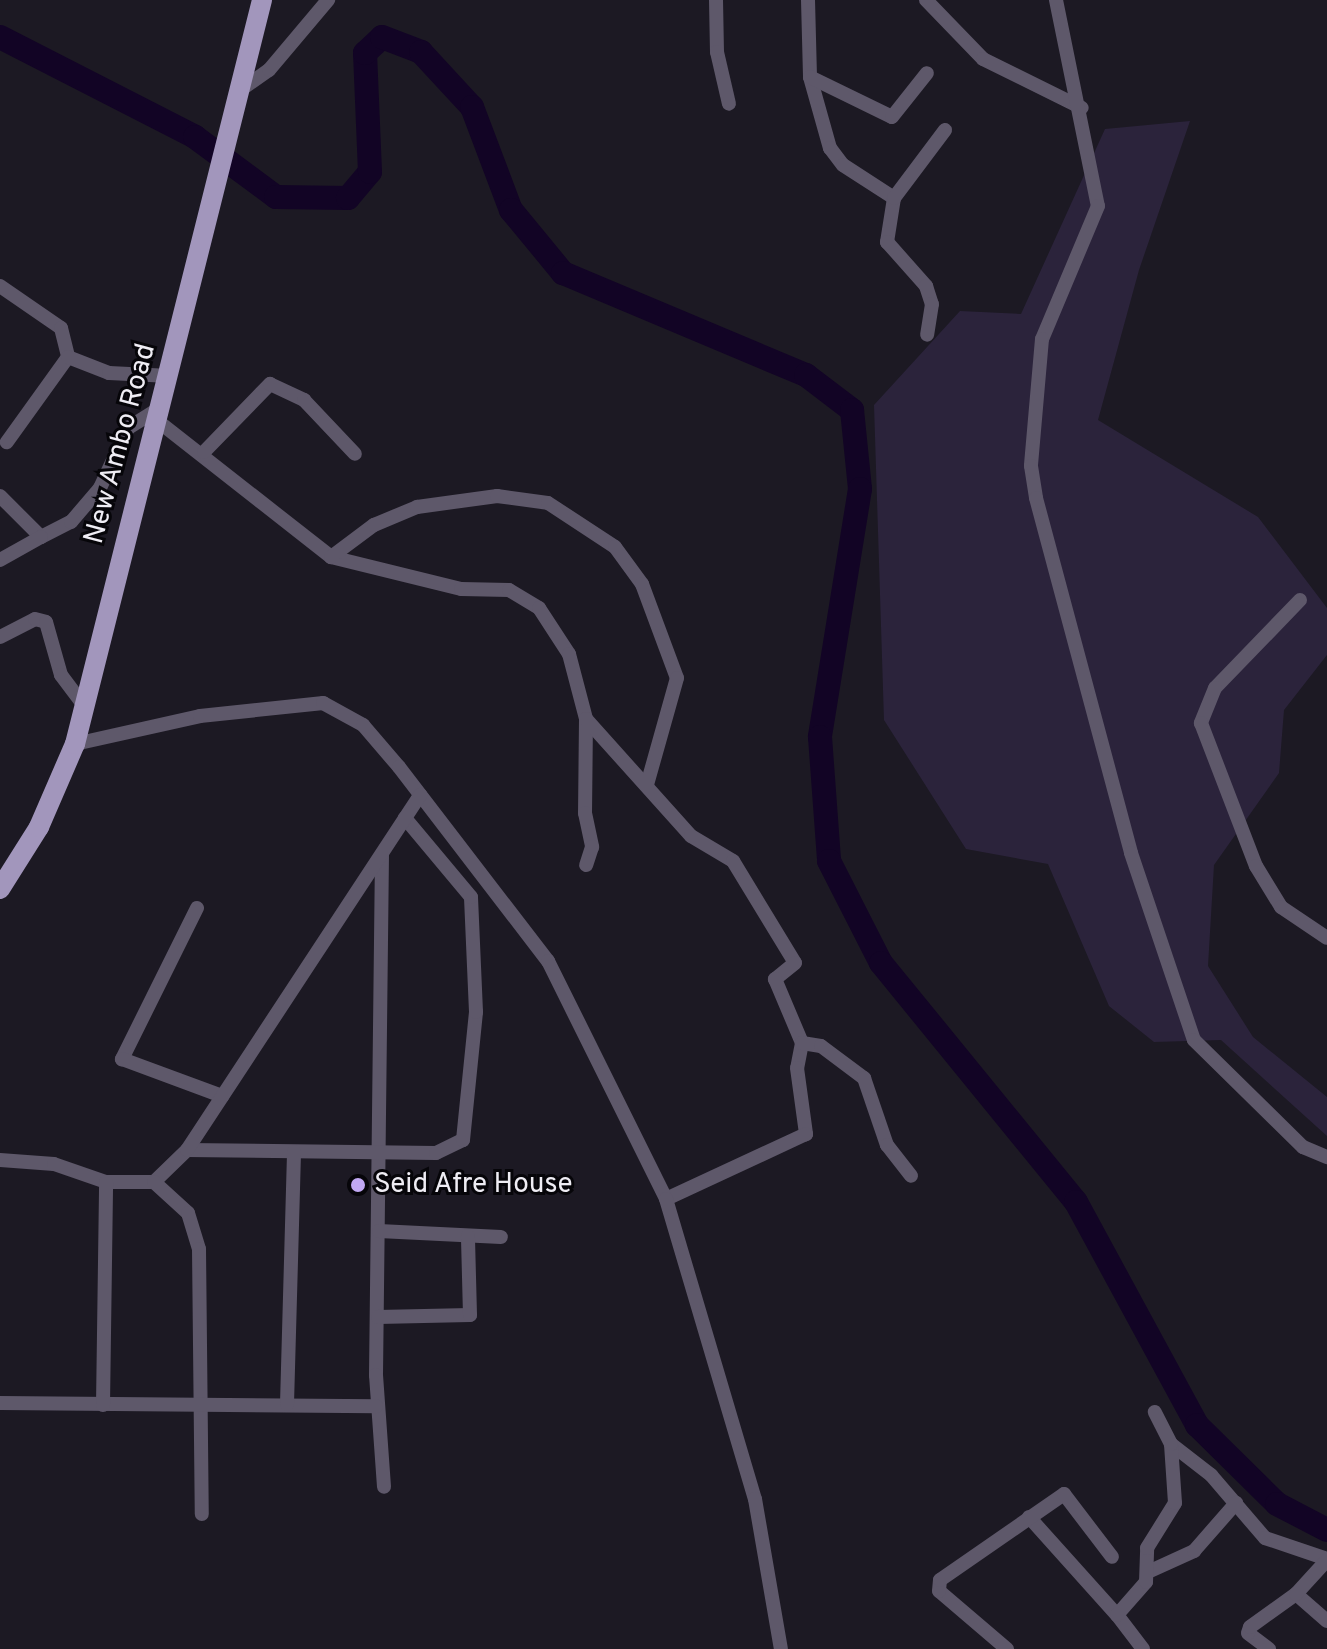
<!DOCTYPE html>
<style>
body{margin:0}
#map{position:relative;width:1327px;height:1649px;overflow:hidden;background:#1c1923;font-family:Overpass,sans-serif}
div>[style]{position:absolute}
.green>*{inset:0;background:#2b233b}
.river>*{height:24px;margin:-12px;padding:0 12px;transform-origin:12px;border-radius:12px;background:#120425}
.minor>*{height:14px;margin:-7px;padding:0 7px;transform-origin:7px;border-radius:7px;background:#5e586a}
.primary>*{height:20px;margin:-10px;padding:0 10px;transform-origin:10px;border-radius:10px;background:#a296bc}
.dots>*{width:22px;height:22px;translate:-50% -50%;box-sizing:border-box;border:4px solid #060509;border-radius:50%}
span{translate:-50% -50%;white-space:nowrap;text-align:center;line-height:1.15;-webkit-text-stroke:6px #060509;paint-order:stroke}
.street-label{font-size:28px;color:#efedf4}
.poi-label{font-size:28px;color:#efedf4}
.left{translate:0 -50%;text-align:left}
</style>
<div id="map">
<div class="green">
<div style="clip-path:polygon(1190px 121px,1139px 270px,1098px 420px,1258px 517px,1327px 608px,1327px 655px,1284px 710px,1279px 773px,1214px 865px,1208px 966px,1253px 1037px,1327px 1097px,1327px 1136px,1221px 1040px,1154px 1042px,1109px 1006px,1048px 864px,966px 849px,884px 720px,874px 405px,960px 311px,1021px 314px,1105px 129px)"></div>
</div>
<div class="river">
<div style="left:0;top:37px;width:219px;rotate:27.1deg"></div>
<div style="left:195px;top:137px;width:101px;rotate:36.5deg"></div>
<div style="left:276px;top:197px;width:72px;rotate:0.8deg"></div>
<div style="left:348px;top:198px;width:34px;rotate:-50deg"></div>
<div style="left:370px;top:172px;width:119px;rotate:-92.4deg"></div>
<div style="left:365px;top:53px;width:23px;rotate:-43deg"></div>
<div style="left:382px;top:37px;width:42px;rotate:21deg"></div>
<div style="left:421px;top:52px;width:75px;rotate:47.2deg"></div>
<div style="left:472px;top:107px;width:110px;rotate:69.3deg"></div>
<div style="left:511px;top:210px;width:82px;rotate:50.5deg"></div>
<div style="left:563px;top:273px;width:264px;rotate:22.8deg"></div>
<div style="left:806px;top:375px;width:58px;rotate:37.3deg"></div>
<div style="left:852px;top:410px;width:79px;rotate:84.2deg"></div>
<div style="left:860px;top:489px;width:251px;rotate:99.2deg"></div>
<div style="left:820px;top:737px;width:124px;rotate:85.8deg"></div>
<div style="left:829px;top:861px;width:114px;rotate:63deg"></div>
<div style="left:881px;top:963px;width:308px;rotate:50.8deg"></div>
<div style="left:1076px;top:1202px;width:254px;rotate:61.5deg"></div>
<div style="left:1197px;top:1425px;width:112px;rotate:44.6deg"></div>
<div style="left:1277px;top:1504px;width:56px;rotate:27.5deg"></div>
</div>
<div class="minor">
<div style="left:716px;top:0;width:52px;rotate:88.9deg"></div>
<div style="left:717px;top:52px;width:53px;rotate:77deg"></div>
<div style="left:808px;top:0;width:77px;rotate:88.5deg"></div>
<div style="left:810px;top:77px;width:74px;rotate:74.3deg"></div>
<div style="left:830px;top:148px;width:21px;rotate:53deg"></div>
<div style="left:843px;top:165px;width:61px;rotate:32.9deg"></div>
<div style="left:894px;top:198px;width:45px;rotate:99deg"></div>
<div style="left:887px;top:242px;width:59px;rotate:48.4deg"></div>
<div style="left:926px;top:286px;width:19px;rotate:72deg"></div>
<div style="left:932px;top:304px;width:31px;rotate:99deg"></div>
<div style="left:926px;top:0;width:82px;rotate:46deg"></div>
<div style="left:983px;top:59px;width:110px;rotate:26.3deg"></div>
<div style="left:1056px;top:0;width:210px;rotate:78.5deg"></div>
<div style="left:1098px;top:206px;width:144px;rotate:112.8deg"></div>
<div style="left:1042px;top:339px;width:127px;rotate:95deg"></div>
<div style="left:1031px;top:466px;width:32px;rotate:81deg"></div>
<div style="left:1036px;top:498px;width:367px;rotate:75deg"></div>
<div style="left:1131px;top:853px;width:197px;rotate:71.4deg"></div>
<div style="left:1194px;top:1040px;width:153px;rotate:44.5deg"></div>
<div style="left:1303px;top:1147px;width:26px;rotate:23deg"></div>
<div style="left:810px;top:77px;width:91px;rotate:26deg"></div>
<div style="left:892px;top:117px;width:56px;rotate:-51.5deg"></div>
<div style="left:236px;top:93px;width:40px;rotate:-34.9deg"></div>
<div style="left:269px;top:70px;width:92px;rotate:-49.9deg"></div>
<div style="left:894px;top:198px;width:85px;rotate:-53.1deg"></div>
<div style="left:0;top:286px;width:74px;rotate:34.5deg"></div>
<div style="left:61px;top:328px;width:30px;rotate:76deg"></div>
<div style="left:68px;top:357px;width:105px;rotate:125.7deg"></div>
<div style="left:68px;top:357px;width:44px;rotate:21.3deg"></div>
<div style="left:109px;top:373px;width:61px;rotate:2.8deg"></div>
<div style="left:159px;top:422px;width:219px;rotate:38.1deg"></div>
<div style="left:331px;top:557px;width:134px;rotate:13.8deg"></div>
<div style="left:461px;top:589px;width:48px;rotate:1.2deg"></div>
<div style="left:509px;top:590px;width:35px;rotate:31deg"></div>
<div style="left:539px;top:608px;width:55px;rotate:56.9deg"></div>
<div style="left:569px;top:654px;width:67px;rotate:75.3deg"></div>
<div style="left:586px;top:719px;width:94px;rotate:90.6deg"></div>
<div style="left:585px;top:813px;width:35px;rotate:78deg"></div>
<div style="left:592px;top:847px;width:19px;rotate:108deg"></div>
<div style="left:204px;top:452px;width:95px;rotate:-45.9deg"></div>
<div style="left:270px;top:384px;width:38px;rotate:25deg"></div>
<div style="left:304px;top:400px;width:74px;rotate:46.6deg"></div>
<div style="left:0;top:496px;width:58px;rotate:45deg"></div>
<div style="left:41px;top:537px;width:34px;rotate:-27deg"></div>
<div style="left:71px;top:522px;width:45px;rotate:-49.5deg"></div>
<div style="left:100px;top:488px;width:66px;rotate:-65deg"></div>
<div style="left:128px;top:428px;width:40px;rotate:-32deg"></div>
<div style="left:331px;top:557px;width:54px;rotate:-36.7deg"></div>
<div style="left:374px;top:525px;width:47px;rotate:-22.7deg"></div>
<div style="left:417px;top:507px;width:81px;rotate:-7.8deg"></div>
<div style="left:497px;top:496px;width:51px;rotate:7.8deg"></div>
<div style="left:548px;top:503px;width:80px;rotate:33.3deg"></div>
<div style="left:615px;top:547px;width:46px;rotate:53.9deg"></div>
<div style="left:642px;top:584px;width:100px;rotate:69.6deg"></div>
<div style="left:677px;top:678px;width:111px;rotate:105.7deg"></div>
<div style="left:0;top:560px;width:47px;rotate:-29.3deg"></div>
<div style="left:1300px;top:600px;width:122px;rotate:134deg"></div>
<div style="left:1215px;top:688px;width:38px;rotate:112deg"></div>
<div style="left:1201px;top:723px;width:153px;rotate:69deg"></div>
<div style="left:1256px;top:866px;width:48px;rotate:58.6deg"></div>
<div style="left:1281px;top:907px;width:55px;rotate:34deg"></div>
<div style="left:0;top:637px;width:39px;rotate:-27deg"></div>
<div style="left:35px;top:619px;width:11px;rotate:15deg"></div>
<div style="left:46px;top:622px;width:55px;rotate:74.2deg"></div>
<div style="left:61px;top:675px;width:40px;rotate:53deg"></div>
<div style="left:586px;top:719px;width:157px;rotate:48.1deg"></div>
<div style="left:691px;top:836px;width:49px;rotate:30.8deg"></div>
<div style="left:733px;top:861px;width:119px;rotate:58.7deg"></div>
<div style="left:795px;top:963px;width:26px;rotate:141deg"></div>
<div style="left:775px;top:979px;width:69px;rotate:67.1deg"></div>
<div style="left:802px;top:1043px;width:25px;rotate:101deg"></div>
<div style="left:797px;top:1068px;width:67px;rotate:82.2deg"></div>
<div style="left:806px;top:1134px;width:154px;rotate:155.1deg"></div>
<div style="left:75px;top:744px;width:128px;rotate:-12.6deg"></div>
<div style="left:200px;top:716px;width:124px;rotate:-6deg"></div>
<div style="left:323px;top:703px;width:46px;rotate:28.8deg"></div>
<div style="left:363px;top:725px;width:55px;rotate:49.4deg"></div>
<div style="left:399px;top:767px;width:245px;rotate:52.5deg"></div>
<div style="left:548px;top:961px;width:266px;rotate:63.6deg"></div>
<div style="left:666px;top:1199px;width:313px;rotate:73.5deg"></div>
<div style="left:755px;top:1499px;width:152px;rotate:80.2deg"></div>
<div style="left:382px;top:854px;width:521px;rotate:90.66deg"></div>
<div style="left:376px;top:1375px;width:112px;rotate:85.9deg"></div>
<div style="left:197px;top:908px;width:169px;rotate:116.4deg"></div>
<div style="left:122px;top:1059px;width:107px;rotate:20.3deg"></div>
<div style="left:802px;top:1043px;width:19px;rotate:9deg"></div>
<div style="left:821px;top:1046px;width:54px;rotate:36.7deg"></div>
<div style="left:864px;top:1078px;width:71px;rotate:71.1deg"></div>
<div style="left:887px;top:1145px;width:39px;rotate:52deg"></div>
<div style="left:187px;top:1150px;width:249px;rotate:0.7deg"></div>
<div style="left:436px;top:1153px;width:30px;rotate:-26deg"></div>
<div style="left:463px;top:1140px;width:129px;rotate:-84.2deg"></div>
<div style="left:476px;top:1012px;width:115px;rotate:-92.5deg"></div>
<div style="left:471px;top:897px;width:103px;rotate:-129.9deg"></div>
<div style="left:0;top:1160px;width:54px;rotate:4.2deg"></div>
<div style="left:54px;top:1164px;width:55px;rotate:19.1deg"></div>
<div style="left:106px;top:1182px;width:48px"></div>
<div style="left:154px;top:1182px;width:46px;rotate:-44.1deg"></div>
<div style="left:187px;top:1150px;width:425px;rotate:-56.7deg"></div>
<div style="left:154px;top:1182px;width:46px;rotate:42.4deg"></div>
<div style="left:188px;top:1213px;width:38px;rotate:73deg"></div>
<div style="left:199px;top:1249px;width:265px;rotate:89.4deg"></div>
<div style="left:379px;top:1231px;width:122px;rotate:2.8deg"></div>
<div style="left:378px;top:1317px;width:92px;rotate:-1.2deg"></div>
<div style="left:470px;top:1315px;width:79px;rotate:-91.5deg"></div>
<div style="left:0;top:1403px;width:376px;rotate:0.5deg"></div>
<div style="left:287px;top:1404px;width:252px;rotate:-88.4deg"></div>
<div style="left:103px;top:1405px;width:223px;rotate:-89.2deg"></div>
<div style="left:1171px;top:1444px;width:51px;rotate:37.8deg"></div>
<div style="left:1211px;top:1475px;width:83px;rotate:49.4deg"></div>
<div style="left:1265px;top:1538px;width:65px;rotate:18.7deg"></div>
<div style="left:1029px;top:1517px;width:132px;rotate:48.1deg"></div>
<div style="left:1148px;top:1572px;width:51px;rotate:-24.5deg"></div>
<div style="left:1194px;top:1551px;width:64px;rotate:-48.8deg"></div>
<div style="left:1296px;top:1594px;width:41px;rotate:41.1deg"></div>
<div style="left:1007px;top:1649px;width:89px;rotate:-139.5deg"></div>
<div style="left:939px;top:1591px;width:11px;rotate:-85deg"></div>
<div style="left:940px;top:1580px;width:151px;rotate:-34.7deg"></div>
<div style="left:1064px;top:1494px;width:79px;rotate:52.7deg"></div>
<div style="left:1143px;top:1649px;width:43px;rotate:-127.4deg"></div>
<div style="left:1117px;top:1615px;width:44px;rotate:-48.7deg"></div>
<div style="left:1146px;top:1582px;width:34px;rotate:-88deg"></div>
<div style="left:1147px;top:1548px;width:53px;rotate:-58.1deg"></div>
<div style="left:1175px;top:1503px;width:59px;rotate:-93.9deg"></div>
<div style="left:1171px;top:1444px;width:36px;rotate:-117deg"></div>
<div style="left:1269px;top:1649px;width:26px;rotate:-143deg"></div>
<div style="left:1248px;top:1633px;width:6px;rotate:-72deg"></div>
<div style="left:1250px;top:1627px;width:57px;rotate:-35.7deg"></div>
<div style="left:1296px;top:1594px;width:46px;rotate:-47.6deg"></div>
</div>
<div class="primary">
<div style="left:0;top:889px;width:73px;rotate:-57.8deg"></div>
<div style="left:39px;top:827px;width:90px;rotate:-66.6deg"></div>
<div style="left:75px;top:744px;width:767px;rotate:-75.89deg"></div>
</div>
<div class="dots">
<div style="left:358px;top:1185px;background:#c1a8f3"></div>
</div>
<div class="street-label">
<span style="left:121px;top:444px;rotate:-75deg">New Ambo Road</span>
</div>
<div class="poi-label">
<span class="left" style="left:374px;top:1185px">Seid Afre House</span>
</div>
</div>
